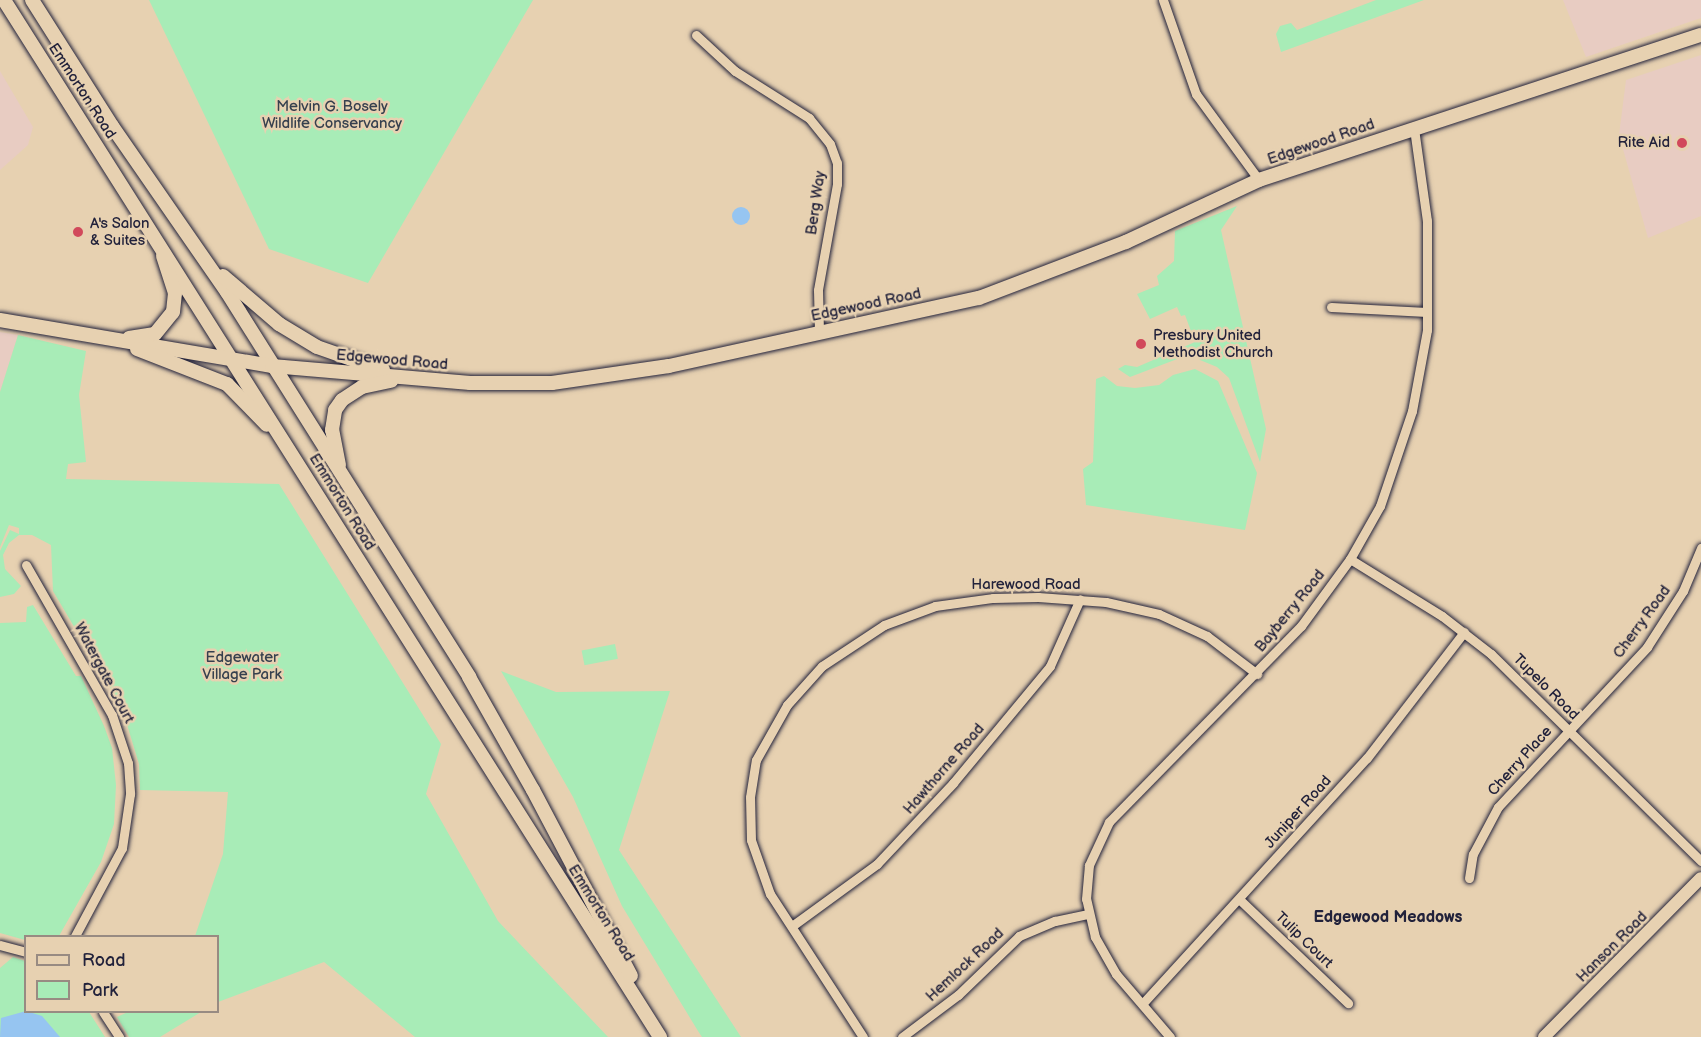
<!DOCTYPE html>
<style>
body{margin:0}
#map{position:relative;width:1701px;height:1037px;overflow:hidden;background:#e7d1b1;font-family:"Balsamiq Sans",sans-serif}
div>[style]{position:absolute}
.built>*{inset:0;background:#e8ccc2}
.green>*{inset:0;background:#a8ecb7;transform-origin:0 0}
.water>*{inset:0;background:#96c5f1}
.round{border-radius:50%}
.roads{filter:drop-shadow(0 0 2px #22223b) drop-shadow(0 0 2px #22223b)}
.minor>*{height:9px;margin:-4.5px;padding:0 4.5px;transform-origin:4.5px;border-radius:4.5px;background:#e7d1b1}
.tertiary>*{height:12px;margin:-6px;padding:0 6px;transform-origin:6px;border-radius:6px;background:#e7d1b1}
.secondary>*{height:14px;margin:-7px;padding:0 7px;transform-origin:7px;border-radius:7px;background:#e7d1b1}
.dots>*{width:16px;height:16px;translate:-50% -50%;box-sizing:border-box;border:3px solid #e7d1b1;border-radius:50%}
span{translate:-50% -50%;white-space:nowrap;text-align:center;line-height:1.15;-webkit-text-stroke:5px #e7d1b1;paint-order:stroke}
.street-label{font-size:15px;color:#22223b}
.park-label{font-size:15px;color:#36404e}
.poi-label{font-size:15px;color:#22223b}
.right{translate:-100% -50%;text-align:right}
.left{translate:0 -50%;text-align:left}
.neighbourhood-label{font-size:16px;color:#22223b;font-weight:700}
.legend{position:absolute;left:24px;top:935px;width:195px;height:78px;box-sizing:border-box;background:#e7d1b1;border:2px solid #988b82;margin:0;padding:8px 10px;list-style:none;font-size:18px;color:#22223b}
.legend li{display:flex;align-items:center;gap:12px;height:30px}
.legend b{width:30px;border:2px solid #988b82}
</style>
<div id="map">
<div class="built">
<div style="clip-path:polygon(1563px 0,1701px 0,1701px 18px,1586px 57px)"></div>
<div style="clip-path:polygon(1701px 55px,1701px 216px,1648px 238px,1619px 135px,1626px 80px)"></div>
<div style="clip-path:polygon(0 71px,33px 127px,28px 145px,0 170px)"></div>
<div style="clip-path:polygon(0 332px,18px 335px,0 392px)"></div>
</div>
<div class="green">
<div style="clip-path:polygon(149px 0,533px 0,368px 283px,269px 249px)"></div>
<div style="clip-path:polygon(1376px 0,1424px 0,1281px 52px,1276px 34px,1280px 26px,1291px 23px,1297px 30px)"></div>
<div style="clip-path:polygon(1237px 206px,1221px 230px,1266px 429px,1260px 462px,1229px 378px,1217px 367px,1200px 360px,1193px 353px,1130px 377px,1118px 369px,1125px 365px,1137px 367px,1195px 342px,1185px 315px,1181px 316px,1177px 307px,1150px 319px,1137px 294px,1159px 285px,1157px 276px,1174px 261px,1175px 231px)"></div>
<div style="clip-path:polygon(18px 335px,86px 351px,79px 395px,86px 462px,68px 464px,66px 479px,279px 484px,441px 744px,426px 794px,498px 921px,608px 1037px,415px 1037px,324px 962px,218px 1002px,218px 936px,195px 936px,223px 854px,228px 792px,140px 790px,139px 764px,122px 708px,53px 591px,51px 545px,32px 535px,19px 535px,9px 543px,3px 555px,5px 569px,21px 586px,14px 594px,0 597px,0 551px,10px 530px,19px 534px,19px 528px,9px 525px,0 547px,0 392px)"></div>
<div style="clip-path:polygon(1195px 369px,1218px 381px,1257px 473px,1245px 530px,1086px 505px,1083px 469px,1093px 462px,1096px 379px,1104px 376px,1117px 386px,1135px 388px,1159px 385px,1173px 375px)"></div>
<div style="clip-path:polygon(33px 605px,76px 676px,81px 676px,104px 726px,112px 748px,116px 785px,114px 824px,101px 862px,59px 936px,26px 936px,25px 940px,0 933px,0 623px,26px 622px,27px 607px)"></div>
<div style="left:615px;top:644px;width:15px;height:34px;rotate:79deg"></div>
<div style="clip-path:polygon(501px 671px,556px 692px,670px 691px,619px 850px,741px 1037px,702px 1037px,698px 1031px,622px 906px,573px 797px)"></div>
<div style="clip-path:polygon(13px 957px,25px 961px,26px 1012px,89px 1012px,105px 1037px,0 1037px,0 968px)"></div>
<div style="clip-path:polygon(128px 1012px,201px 1012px,160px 1037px,129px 1037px,117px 1017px)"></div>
</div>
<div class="water">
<div class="round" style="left:732px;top:207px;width:18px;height:18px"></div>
<div style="clip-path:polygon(26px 1011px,42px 1016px,60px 1037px,0 1037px,1px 1018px)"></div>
</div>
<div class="roads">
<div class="minor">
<div style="left:1163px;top:0;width:100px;rotate:70.7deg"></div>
<div style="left:1196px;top:94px;width:107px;rotate:53.8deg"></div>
<div style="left:696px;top:35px;width:53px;rotate:42.7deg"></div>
<div style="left:735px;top:71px;width:88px;rotate:32.4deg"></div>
<div style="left:809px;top:118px;width:33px;rotate:51deg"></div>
<div style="left:830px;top:144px;width:20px;rotate:70deg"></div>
<div style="left:837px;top:163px;width:21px;rotate:90deg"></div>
<div style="left:837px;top:184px;width:108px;rotate:100.2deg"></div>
<div style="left:818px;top:290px;width:42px;rotate:88.6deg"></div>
<div style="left:1331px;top:307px;width:96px;rotate:3deg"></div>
<div style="left:1350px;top:559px;width:108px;rotate:31.8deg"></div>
<div style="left:1442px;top:616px;width:62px;rotate:37.8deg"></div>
<div style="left:1491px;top:654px;width:295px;rotate:44.6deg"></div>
<div style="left:26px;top:565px;width:173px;rotate:60.2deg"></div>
<div style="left:112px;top:715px;width:51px;rotate:71.6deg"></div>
<div style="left:128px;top:763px;width:31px;rotate:86deg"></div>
<div style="left:130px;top:794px;width:55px;rotate:98.4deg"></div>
<div style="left:122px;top:848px;width:100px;rotate:118.1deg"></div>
<div style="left:1469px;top:878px;width:24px;rotate:-81deg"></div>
<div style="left:1473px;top:854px;width:53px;rotate:-62deg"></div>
<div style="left:1498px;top:807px;width:219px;rotate:-47deg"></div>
<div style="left:1647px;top:647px;width:67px;rotate:-57.3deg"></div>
<div style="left:1683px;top:591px;width:47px;rotate:-67.3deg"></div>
<div style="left:1239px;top:899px;width:151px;rotate:43.7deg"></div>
<div style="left:792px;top:926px;width:105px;rotate:-36.1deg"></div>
<div style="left:877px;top:864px;width:111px;rotate:-46.8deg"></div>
<div style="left:953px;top:783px;width:152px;rotate:-50.3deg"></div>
<div style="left:1050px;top:666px;width:73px;rotate:-65.9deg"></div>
<div style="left:0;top:945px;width:27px;rotate:15deg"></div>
<div style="left:1143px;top:1003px;width:332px;rotate:-47.6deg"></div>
<div style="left:1367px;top:758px;width:159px;rotate:-52.4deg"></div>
<div style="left:103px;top:1012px;width:30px;rotate:57deg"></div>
<div style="left:863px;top:1037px;width:171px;rotate:-123deg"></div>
<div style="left:770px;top:894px;width:57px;rotate:-109.4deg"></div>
<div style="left:751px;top:840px;width:43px;rotate:-91.3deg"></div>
<div style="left:750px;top:797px;width:37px;rotate:-81deg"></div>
<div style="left:756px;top:760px;width:63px;rotate:-60.6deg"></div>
<div style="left:787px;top:705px;width:52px;rotate:-48.1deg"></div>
<div style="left:822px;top:666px;width:74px;rotate:-33.5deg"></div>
<div style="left:884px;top:625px;width:54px;rotate:-20.4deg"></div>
<div style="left:935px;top:606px;width:59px;rotate:-7.9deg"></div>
<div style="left:993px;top:598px;width:45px;rotate:-1.3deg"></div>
<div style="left:1038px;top:597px;width:68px;rotate:4.2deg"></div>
<div style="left:1106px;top:602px;width:54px;rotate:12.8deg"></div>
<div style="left:1159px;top:614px;width:53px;rotate:24.6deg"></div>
<div style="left:1207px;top:636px;width:63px;rotate:37.2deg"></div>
<div style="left:902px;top:1037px;width:70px;rotate:-36.9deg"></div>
<div style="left:958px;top:995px;width:85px;rotate:-44deg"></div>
<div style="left:1019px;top:936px;width:39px;rotate:-23deg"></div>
<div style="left:1055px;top:921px;width:34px;rotate:-12deg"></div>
<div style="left:1170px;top:1037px;width:83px;rotate:-130.6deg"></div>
<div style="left:1116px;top:974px;width:43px;rotate:-119.6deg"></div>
<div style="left:1095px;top:937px;width:39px;rotate:-103deg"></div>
<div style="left:1086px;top:899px;width:34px;rotate:-85deg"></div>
<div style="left:1089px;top:865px;width:47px;rotate:-65.1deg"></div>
<div style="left:1109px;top:822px;width:274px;rotate:-45.6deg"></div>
<div style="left:1301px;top:626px;width:83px;rotate:-53.8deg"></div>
<div style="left:1350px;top:559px;width:61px;rotate:-60.5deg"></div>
<div style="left:1380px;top:506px;width:100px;rotate:-71.4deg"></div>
<div style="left:1412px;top:411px;width:82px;rotate:-79.5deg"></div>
<div style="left:1427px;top:330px;width:109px;rotate:-90deg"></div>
<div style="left:1427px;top:221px;width:94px;rotate:-98deg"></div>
</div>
<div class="tertiary">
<div style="left:1544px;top:1037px;width:223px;rotate:-45.4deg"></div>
</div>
<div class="secondary">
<div style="left:4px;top:0;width:1227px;rotate:57.68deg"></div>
<div style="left:32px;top:0;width:149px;rotate:57.6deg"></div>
<div style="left:112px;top:126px;width:202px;rotate:55.3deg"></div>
<div style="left:227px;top:292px;width:455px;rotate:57.8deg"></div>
<div style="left:469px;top:677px;width:130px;rotate:60.5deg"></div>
<div style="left:533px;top:790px;width:210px;rotate:62.2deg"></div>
<div style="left:223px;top:276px;width:74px;rotate:40.6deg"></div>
<div style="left:279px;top:324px;width:44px;rotate:31.2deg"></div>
<div style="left:317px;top:347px;width:70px;rotate:19.2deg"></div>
<div style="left:0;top:320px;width:276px;rotate:9.6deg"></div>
<div style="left:272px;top:366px;width:199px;rotate:4.9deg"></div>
<div style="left:470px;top:383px;width:82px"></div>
<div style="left:552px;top:383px;width:118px;rotate:-8.3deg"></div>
<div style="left:669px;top:366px;width:317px;rotate:-12.4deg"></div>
<div style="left:979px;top:298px;width:157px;rotate:-20.9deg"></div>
<div style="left:1126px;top:242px;width:147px;rotate:-25deg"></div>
<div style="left:1259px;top:180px;width:465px;rotate:-18.2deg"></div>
<div style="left:129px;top:338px;width:26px;rotate:-9deg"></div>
<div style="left:155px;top:334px;width:28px;rotate:-51deg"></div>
<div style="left:173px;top:312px;width:19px;rotate:-84deg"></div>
<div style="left:175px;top:293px;width:39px;rotate:-108deg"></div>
<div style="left:137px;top:349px;width:97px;rotate:21.3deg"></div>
<div style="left:227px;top:384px;width:57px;rotate:45.7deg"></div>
<div style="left:339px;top:465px;width:36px;rotate:-101deg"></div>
<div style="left:332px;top:430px;width:20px;rotate:-81deg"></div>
<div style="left:335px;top:410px;width:12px;rotate:-55deg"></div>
<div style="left:342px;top:400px;width:24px;rotate:-33deg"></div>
<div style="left:362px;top:387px;width:30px;rotate:-12deg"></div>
</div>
</div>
<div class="dots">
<div style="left:1682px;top:143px;background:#d1495b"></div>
<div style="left:78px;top:232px;background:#d1495b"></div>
<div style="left:1141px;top:344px;background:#d1495b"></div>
</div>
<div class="street-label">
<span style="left:82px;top:91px;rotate:57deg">Emmorton Road</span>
<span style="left:1321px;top:142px;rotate:-19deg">Edgewood Road</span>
<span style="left:816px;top:203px;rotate:-82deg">Berg Way</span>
<span style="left:866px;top:305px;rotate:-12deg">Edgewood Road</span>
<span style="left:392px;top:360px;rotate:5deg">Edgewood Road</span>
<span style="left:342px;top:502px;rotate:58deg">Emmorton Road</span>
<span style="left:1026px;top:585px">Harewood Road</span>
<span style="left:1290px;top:611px;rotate:-51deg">Bayberry Road</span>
<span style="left:1642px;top:622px;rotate:-54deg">Cherry Road</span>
<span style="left:104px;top:673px;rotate:62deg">Watergate Court</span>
<span style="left:1546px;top:687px;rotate:45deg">Tupelo Road</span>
<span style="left:1520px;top:761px;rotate:-48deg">Cherry Place</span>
<span style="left:944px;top:769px;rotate:-49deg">Hawthorne Road</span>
<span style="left:1298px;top:812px;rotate:-48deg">Juniper Road</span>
<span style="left:601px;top:913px;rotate:58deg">Emmorton Road</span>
<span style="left:1304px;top:940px;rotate:44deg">Tulip Court</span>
<span style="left:1612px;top:947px;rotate:-45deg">Hanson Road</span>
<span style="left:965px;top:965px;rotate:-43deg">Hemlock Road</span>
</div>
<div class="park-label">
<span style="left:332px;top:115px">Melvin G. Bosely<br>Wildlife Conservancy</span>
<span style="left:242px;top:666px">Edgewater<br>Village Park</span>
</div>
<div class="poi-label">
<span class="right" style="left:1670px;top:143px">Rite Aid</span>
<span class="left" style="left:90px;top:232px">A's Salon<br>&amp; Suites</span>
<span class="left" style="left:1153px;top:344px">Presbury United<br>Methodist Church</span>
</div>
<div class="neighbourhood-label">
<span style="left:1388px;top:918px">Edgewood Meadows</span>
</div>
<ul class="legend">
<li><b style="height:8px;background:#e7d1b1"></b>Road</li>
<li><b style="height:16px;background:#a8ecb7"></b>Park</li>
</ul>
</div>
